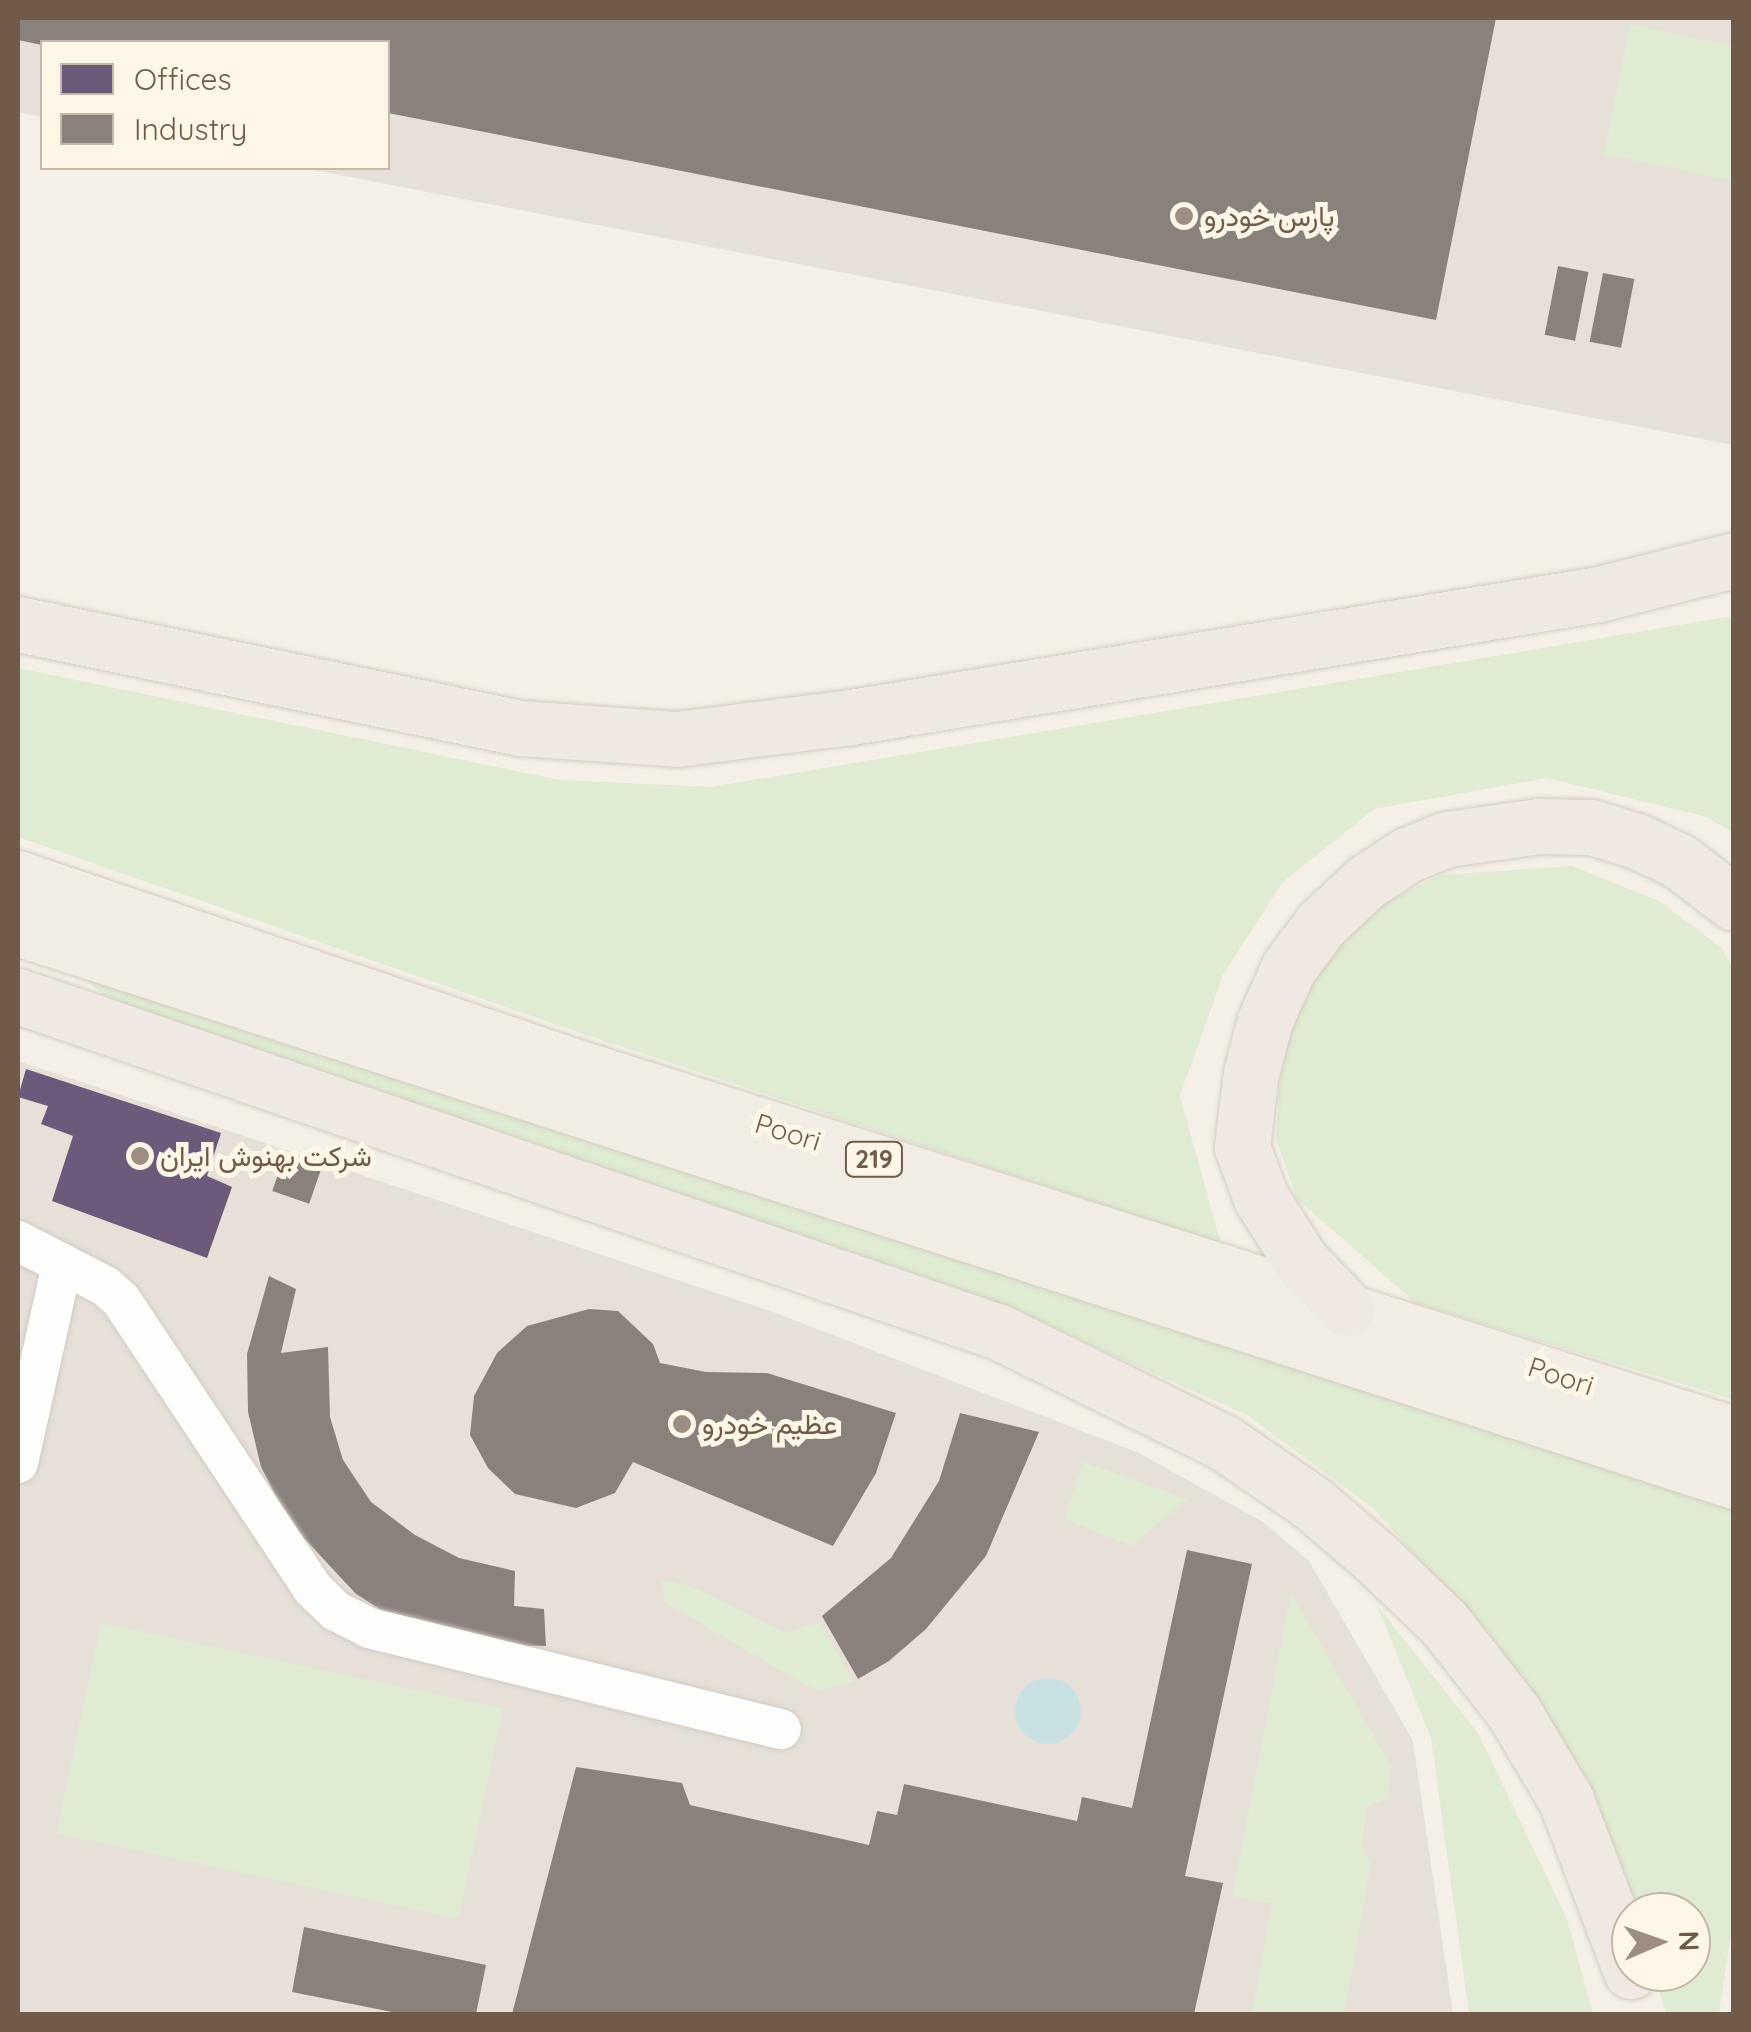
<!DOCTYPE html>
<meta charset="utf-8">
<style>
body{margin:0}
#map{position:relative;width:1751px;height:2032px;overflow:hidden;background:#f4f0e7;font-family:Quicksand,Vazirmatn,sans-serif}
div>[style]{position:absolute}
.industrial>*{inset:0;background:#e6e0d8}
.green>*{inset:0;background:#dfebd2;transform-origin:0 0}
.water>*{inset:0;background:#cae1e4}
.round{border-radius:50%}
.offices>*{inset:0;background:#6d597a}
.industry>*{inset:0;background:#8a817c;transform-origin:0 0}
.roads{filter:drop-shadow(0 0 2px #d3cbc3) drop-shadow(0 0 2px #d3cbc3)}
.minor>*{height:40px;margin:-20px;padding:0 20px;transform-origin:20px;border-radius:20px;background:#fdfdfb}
.major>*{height:52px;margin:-26px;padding:0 26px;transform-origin:26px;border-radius:26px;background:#f1ede4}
.highway>*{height:55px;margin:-27.5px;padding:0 27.5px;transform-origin:27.5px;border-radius:27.5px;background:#efe8e3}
.dots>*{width:28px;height:28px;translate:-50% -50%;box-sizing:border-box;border:5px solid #fef6e7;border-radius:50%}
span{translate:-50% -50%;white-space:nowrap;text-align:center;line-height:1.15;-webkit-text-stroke:10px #fef6e7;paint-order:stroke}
.shield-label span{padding:2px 8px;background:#fef6e7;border:2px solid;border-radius:8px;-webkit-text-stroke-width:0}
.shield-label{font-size:25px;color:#705a4a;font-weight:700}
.poi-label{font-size:28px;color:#705a4a}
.left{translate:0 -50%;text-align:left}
.street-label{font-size:28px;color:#705a4a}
.frame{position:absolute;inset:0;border:20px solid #705a4a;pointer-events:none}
.legend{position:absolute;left:40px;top:40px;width:350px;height:130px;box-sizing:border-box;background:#fef6e7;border:2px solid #c5b8a8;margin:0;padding:12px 18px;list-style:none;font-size:30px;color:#705a4a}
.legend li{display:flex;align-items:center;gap:20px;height:50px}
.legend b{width:50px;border:2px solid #c5b8a8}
.north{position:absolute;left:1611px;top:1892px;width:100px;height:100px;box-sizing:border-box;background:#fef6e7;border:2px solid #c5b8a8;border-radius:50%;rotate:88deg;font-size:28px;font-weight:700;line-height:40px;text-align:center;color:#705a4a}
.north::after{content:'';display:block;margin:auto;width:35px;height:45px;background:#9e8e81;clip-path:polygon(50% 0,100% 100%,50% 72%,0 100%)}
</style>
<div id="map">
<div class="industrial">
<div style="clip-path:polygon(18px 18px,1733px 18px,1733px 445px,303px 168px,388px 168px,388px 42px,42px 42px,42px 117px,18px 112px)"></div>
<div style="clip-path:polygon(18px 1061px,768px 1310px,1139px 1453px,1263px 1522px,1309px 1561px,1413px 1741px,1453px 2014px,18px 2014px)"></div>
</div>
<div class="green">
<div style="clip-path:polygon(1630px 24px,1733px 46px,1733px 181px,1604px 154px)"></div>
<div style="clip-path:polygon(1733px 616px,1733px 833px,1707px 817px,1547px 778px,1374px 809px,1282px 883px,1223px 975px,1180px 1096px,1221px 1244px,583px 1034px,18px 837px,18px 668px,560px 780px,712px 787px)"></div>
<div style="clip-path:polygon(1572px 866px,1659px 901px,1722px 948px,1733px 969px,1733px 1399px,1417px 1304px,1297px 1199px,1276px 1139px,1282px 1052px,1314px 966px,1369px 911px,1440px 875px)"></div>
<div style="clip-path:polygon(70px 965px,1733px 1493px,1734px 1914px,1719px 2014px,1666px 2014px,1654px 1972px,1691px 1972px,1691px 1912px,1631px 1912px,1489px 1638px,1374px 1509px,1247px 1415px,1017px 1312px,111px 1002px)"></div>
<div style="clip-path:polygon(1083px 1462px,1187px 1499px,1131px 1546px,1065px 1519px)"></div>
<div style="clip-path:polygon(662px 1579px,699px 1590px,785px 1633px,820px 1622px,853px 1681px,819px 1691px,800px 1682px,665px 1602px)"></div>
<div style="clip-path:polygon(1291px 1593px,1391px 1766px,1388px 1798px,1367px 1806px,1362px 1846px,1371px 1865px,1344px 2014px,1252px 2014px,1272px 1903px,1232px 1896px)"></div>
<div style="clip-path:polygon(1377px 1605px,1478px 1733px,1567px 1919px,1593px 2014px,1469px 2014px,1431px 1738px)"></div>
<div style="left:101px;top:1623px;width:411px;height:215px;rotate:12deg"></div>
</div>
<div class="water">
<div class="round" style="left:1015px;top:1678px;width:66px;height:66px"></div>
</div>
<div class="offices">
<div style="clip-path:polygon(26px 1069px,221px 1133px,207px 1176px,232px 1187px,207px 1258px,52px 1201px,73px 1136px,41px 1124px,48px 1106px,18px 1097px)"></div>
</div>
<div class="industry">
<div style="clip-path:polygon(18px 18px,1496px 18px,1436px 320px,388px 113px,388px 42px,42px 45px,18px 40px)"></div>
<div style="left:1558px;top:266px;width:31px;height:70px;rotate:11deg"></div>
<div style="left:1603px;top:273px;width:32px;height:70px;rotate:11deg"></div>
<div style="left:284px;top:1157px;width:39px;height:36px;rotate:19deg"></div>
<div style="clip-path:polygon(269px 1276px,296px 1289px,281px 1353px,328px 1347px,330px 1417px,343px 1460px,371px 1502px,415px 1535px,459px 1558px,515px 1571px,514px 1606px,544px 1609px,546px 1646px,480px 1645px,395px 1619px,356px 1594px,289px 1522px,261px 1467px,248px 1412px,247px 1354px)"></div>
<div style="clip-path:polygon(589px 1309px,618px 1311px,653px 1344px,660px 1363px,706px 1372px,767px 1373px,896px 1413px,876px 1473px,833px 1546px,633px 1462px,615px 1493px,576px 1508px,515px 1494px,488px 1468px,470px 1435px,474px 1396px,497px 1353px,527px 1326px)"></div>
<div style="clip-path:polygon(960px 1413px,1039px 1432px,986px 1556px,926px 1629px,889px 1661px,858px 1679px,822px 1616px,891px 1558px,939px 1481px)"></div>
<div style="clip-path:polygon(1187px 1550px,1252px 1564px,1185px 1876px,1223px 1883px,1194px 2014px,512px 2014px,576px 1767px,682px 1783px,690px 1805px,869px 1845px,877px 1811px,897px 1815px,904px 1784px,1077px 1821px,1082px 1797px,1132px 1808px)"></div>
<div style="clip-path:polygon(304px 1927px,486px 1965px,476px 2014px,402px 2014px,292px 1992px)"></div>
</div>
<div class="roads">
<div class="minor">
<div style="left:18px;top:1241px;width:98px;rotate:27.3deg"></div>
<div style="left:105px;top:1286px;width:21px;rotate:41deg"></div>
<div style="left:121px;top:1300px;width:346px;rotate:56.4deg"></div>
<div style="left:312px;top:1588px;width:33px;rotate:44deg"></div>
<div style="left:336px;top:1611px;width:37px;rotate:27deg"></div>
<div style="left:369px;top:1628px;width:424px;rotate:13.8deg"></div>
<div style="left:18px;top:1463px;width:204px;rotate:-77.5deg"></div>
</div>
<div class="major">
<div style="left:18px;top:877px;width:590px;rotate:18.68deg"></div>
<div style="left:577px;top:1066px;width:1214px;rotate:17.6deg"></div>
<div style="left:18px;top:930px;width:1803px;rotate:17.86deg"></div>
</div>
<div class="highway">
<div style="left:18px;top:624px;width:513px;rotate:11.7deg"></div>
<div style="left:520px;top:728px;width:156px;rotate:4deg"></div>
<div style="left:676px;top:739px;width:176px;rotate:-7.2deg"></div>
<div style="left:851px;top:717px;width:758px;rotate:-9.34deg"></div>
<div style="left:1599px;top:594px;width:139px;rotate:-14.1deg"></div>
<div style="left:18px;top:996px;width:1037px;rotate:18.91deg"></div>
<div style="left:999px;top:1332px;width:250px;rotate:26.2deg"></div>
<div style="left:1223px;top:1442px;width:108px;rotate:34.4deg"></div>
<div style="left:1312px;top:1503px;width:83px;rotate:40.6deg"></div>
<div style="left:1375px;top:1557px;width:95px;rotate:43.7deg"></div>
<div style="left:1444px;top:1623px;width:112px;rotate:51.9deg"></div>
<div style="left:1513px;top:1711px;width:104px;rotate:59.2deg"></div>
<div style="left:1566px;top:1800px;width:183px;rotate:69.2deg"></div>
<div style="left:1346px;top:1308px;width:65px;rotate:-133.8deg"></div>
<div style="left:1301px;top:1261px;width:75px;rotate:-122.4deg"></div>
<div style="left:1261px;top:1198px;width:54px;rotate:-110.4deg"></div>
<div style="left:1242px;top:1147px;width:75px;rotate:-83.1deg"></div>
<div style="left:1251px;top:1073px;width:55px;rotate:-75.2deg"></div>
<div style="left:1265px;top:1020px;width:58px;rotate:-65.6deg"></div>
<div style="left:1289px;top:967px;width:54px;rotate:-53.3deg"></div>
<div style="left:1321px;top:924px;width:62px;rotate:-43deg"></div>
<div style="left:1366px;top:882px;width:49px;rotate:-33.4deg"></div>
<div style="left:1407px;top:855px;width:43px;rotate:-21.8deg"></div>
<div style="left:1447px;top:839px;width:93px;rotate:-8deg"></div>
<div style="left:1539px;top:826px;width:52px;rotate:1.1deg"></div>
<div style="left:1591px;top:827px;width:48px;rotate:16.9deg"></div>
<div style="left:1637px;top:841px;width:47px;rotate:25.5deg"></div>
<div style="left:1679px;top:861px;width:69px;rotate:37.4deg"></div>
</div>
</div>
<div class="dots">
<div style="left:1184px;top:216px;background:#9e8e81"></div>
<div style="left:140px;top:1156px;background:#9e8e81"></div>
<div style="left:682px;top:1424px;background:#9e8e81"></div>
</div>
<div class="shield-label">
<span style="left:874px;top:1159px">219</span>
</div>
<div class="poi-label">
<span class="left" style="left:1204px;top:216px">پارس خودرو</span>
<span class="left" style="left:160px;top:1156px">شرکت بهنوش ایران</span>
<span class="left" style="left:702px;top:1424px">عظیم خودرو</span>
</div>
<div class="street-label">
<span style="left:788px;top:1132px;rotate:17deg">Poori</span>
<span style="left:1561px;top:1376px;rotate:18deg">Poori</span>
</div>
<div class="frame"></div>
<ul class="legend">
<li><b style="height:28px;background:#6d597a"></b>Offices</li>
<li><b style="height:28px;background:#8a817c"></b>Industry</li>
</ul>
<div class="north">N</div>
</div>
